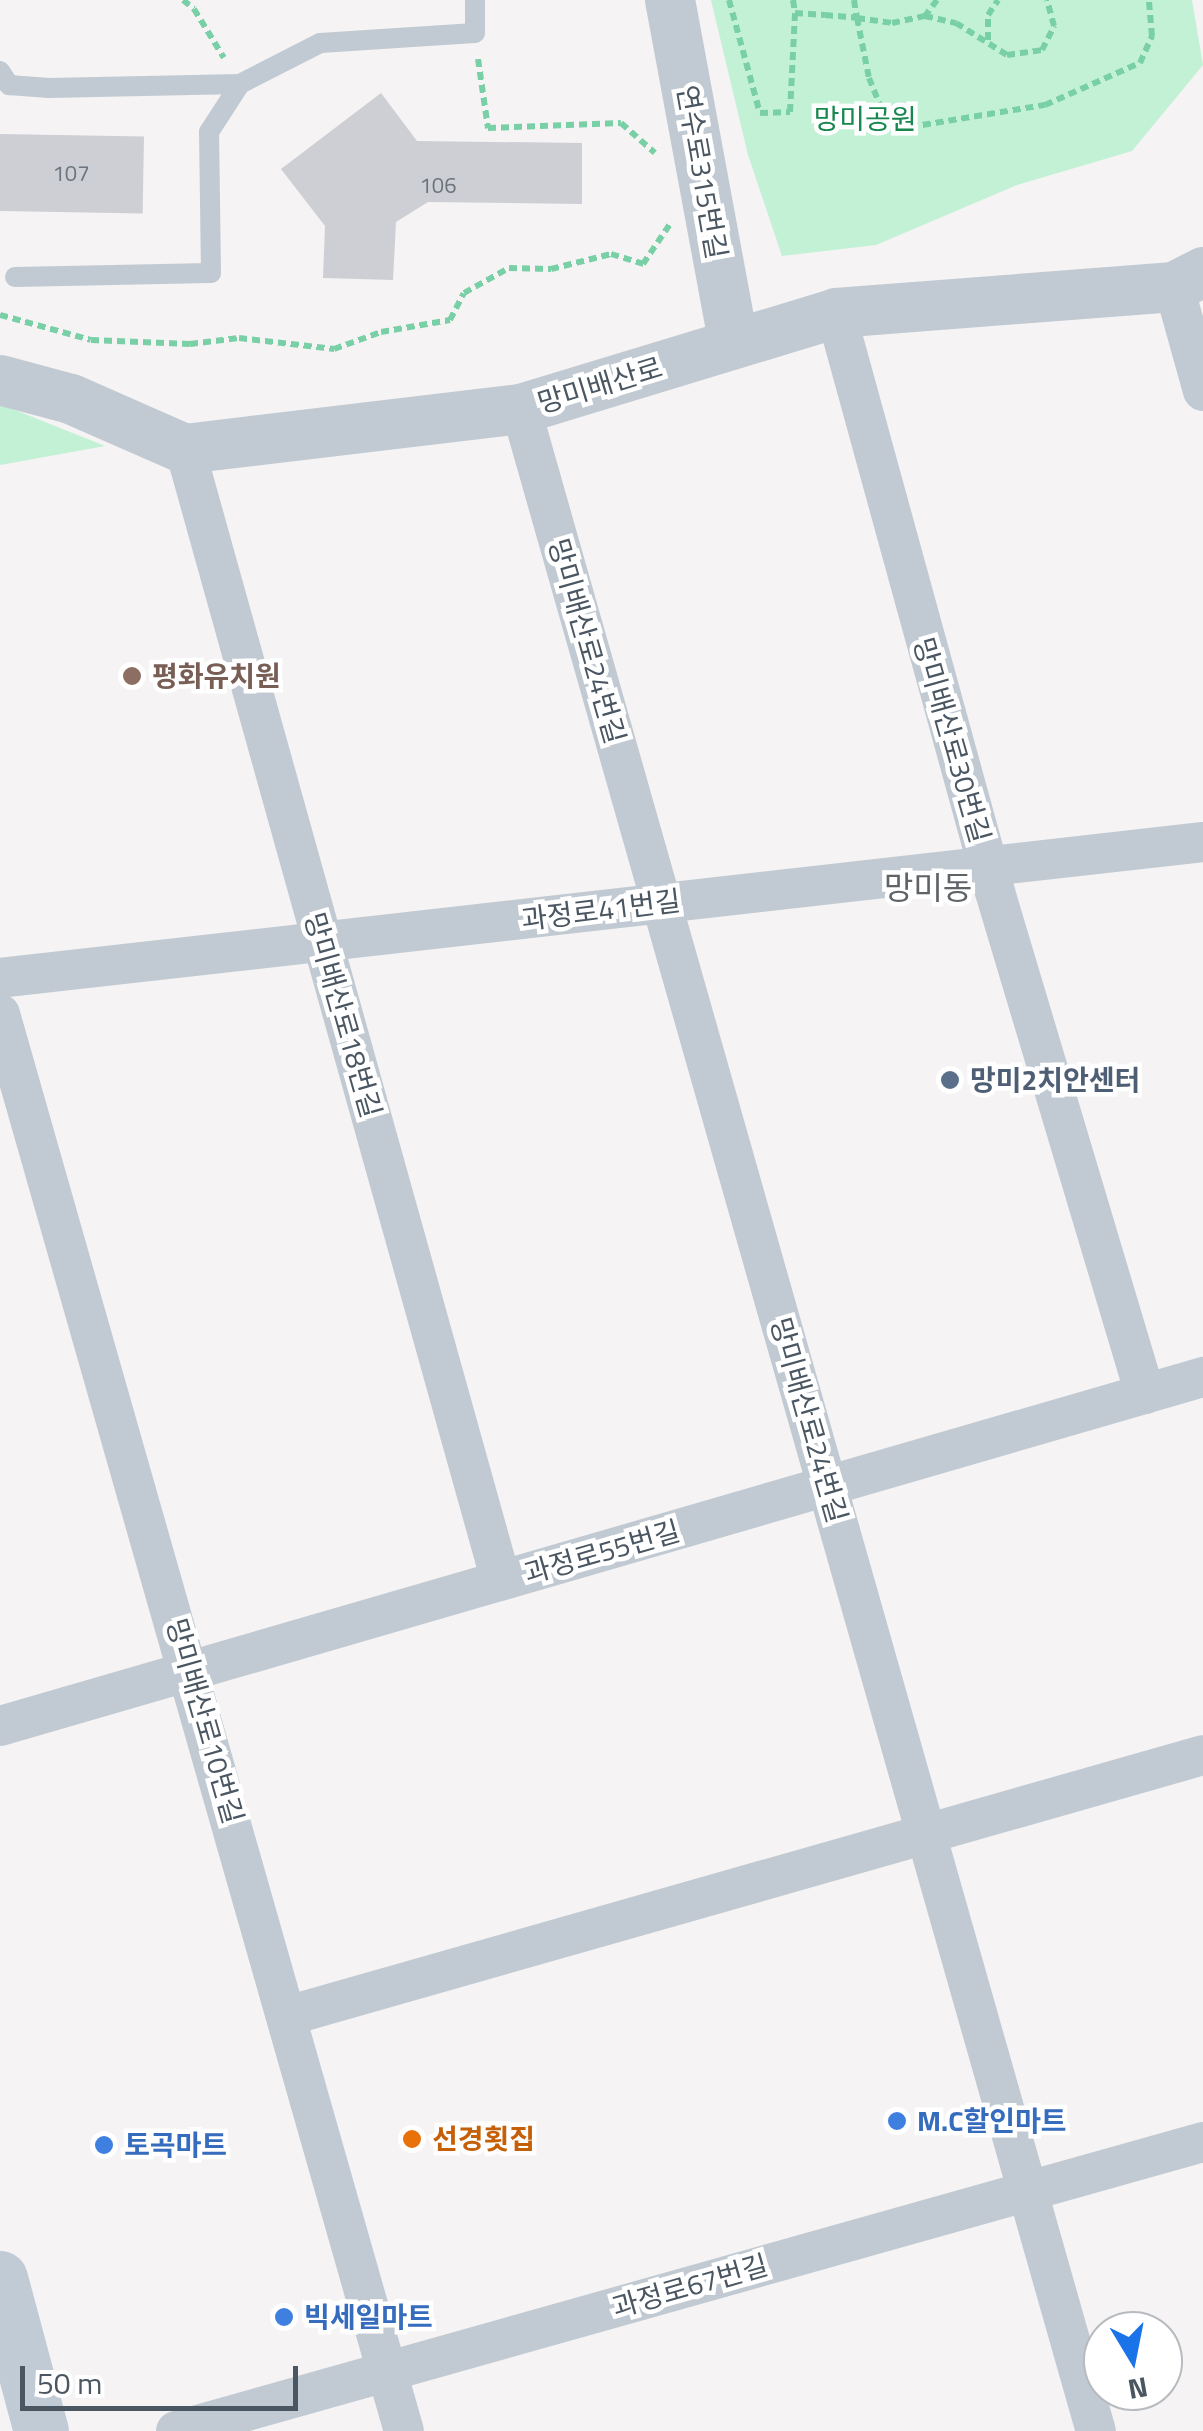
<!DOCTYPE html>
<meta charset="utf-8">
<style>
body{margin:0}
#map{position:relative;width:1203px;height:2431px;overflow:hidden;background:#f5f3f3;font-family:"Titillium Web","Noto Sans KR",sans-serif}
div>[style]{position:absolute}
.green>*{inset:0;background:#c3f1d5}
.building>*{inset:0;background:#cdcfd5;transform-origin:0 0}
.path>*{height:6px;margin-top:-3px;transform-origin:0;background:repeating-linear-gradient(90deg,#7ad0a6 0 8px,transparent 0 13px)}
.service>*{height:20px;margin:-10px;padding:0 10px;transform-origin:10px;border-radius:10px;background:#c1cad2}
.minor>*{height:40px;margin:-20px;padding:0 20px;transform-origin:20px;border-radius:20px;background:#c1cad2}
.tertiary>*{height:50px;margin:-25px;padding:0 25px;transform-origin:25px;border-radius:25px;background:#c1cad2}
.secondary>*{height:55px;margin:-27.5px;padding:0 27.5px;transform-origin:27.5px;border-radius:27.5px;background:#c1cbd6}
.dots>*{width:28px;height:28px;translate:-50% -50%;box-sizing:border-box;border:5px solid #fff;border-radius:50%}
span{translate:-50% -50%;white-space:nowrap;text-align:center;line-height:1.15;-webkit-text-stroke:9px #fff;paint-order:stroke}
.number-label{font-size:22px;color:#6b747e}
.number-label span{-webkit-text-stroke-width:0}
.park-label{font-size:28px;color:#17864f}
.street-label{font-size:28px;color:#4a5661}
.education-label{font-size:28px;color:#785e54;font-weight:700}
.left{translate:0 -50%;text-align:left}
.service-label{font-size:28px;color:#4e5e75;font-weight:700}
.shop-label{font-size:28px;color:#366cbe;font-weight:700}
.food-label{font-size:28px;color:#c56008;font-weight:700}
.quarter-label{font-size:32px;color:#5f6368}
.north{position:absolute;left:1083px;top:2311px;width:100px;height:100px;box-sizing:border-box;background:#fff;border:2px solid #b7bbc0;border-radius:50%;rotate:170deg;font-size:28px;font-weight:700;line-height:40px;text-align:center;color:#4a5661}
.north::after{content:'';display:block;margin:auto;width:35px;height:45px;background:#1a73e8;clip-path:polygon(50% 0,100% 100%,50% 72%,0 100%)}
.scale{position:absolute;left:20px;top:2366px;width:278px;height:45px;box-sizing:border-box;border:5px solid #4a5661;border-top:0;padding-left:12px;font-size:30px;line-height:35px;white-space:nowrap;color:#4a5661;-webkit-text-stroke:8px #fff;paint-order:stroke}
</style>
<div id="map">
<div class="green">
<div style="clip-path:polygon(711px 0,1192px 0,1203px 65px,1132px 151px,1017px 185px,876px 245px,782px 256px,748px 155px)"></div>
<div style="clip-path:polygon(0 405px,5px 406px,105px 446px,0 465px)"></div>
</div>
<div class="building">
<div style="clip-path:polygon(381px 93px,417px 141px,582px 143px,582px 204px,428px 202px,396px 222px,393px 280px,323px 278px,325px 226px,281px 169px)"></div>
<div style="left:0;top:134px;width:144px;height:77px;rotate:1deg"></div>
</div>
<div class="path">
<div style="left:183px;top:0;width:14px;rotate:39deg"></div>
<div style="left:194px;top:9px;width:57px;rotate:58.5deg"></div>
<div style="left:729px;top:0;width:117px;rotate:74.7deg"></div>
<div style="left:760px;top:113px;width:30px;rotate:-2deg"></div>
<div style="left:790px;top:112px;width:99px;rotate:-87.1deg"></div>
<div style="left:795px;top:13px;width:30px;rotate:4deg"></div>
<div style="left:825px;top:15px;width:32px;rotate:5deg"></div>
<div style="left:857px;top:18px;width:61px;rotate:78.7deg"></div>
<div style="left:869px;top:78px;width:38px;rotate:68deg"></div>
<div style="left:883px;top:113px;width:30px;rotate:27deg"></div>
<div style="left:910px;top:127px;width:137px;rotate:-9.3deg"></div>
<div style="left:1045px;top:105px;width:104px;rotate:-23.9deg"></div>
<div style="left:1140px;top:63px;width:30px;rotate:-66deg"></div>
<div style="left:1152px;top:36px;width:36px;rotate:-95deg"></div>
<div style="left:793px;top:0;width:13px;rotate:81deg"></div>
<div style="left:854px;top:0;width:18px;rotate:81deg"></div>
<div style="left:857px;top:18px;width:35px;rotate:8deg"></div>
<div style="left:892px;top:23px;width:34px;rotate:-12deg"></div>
<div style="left:937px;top:0;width:20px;rotate:127deg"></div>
<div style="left:925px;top:16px;width:32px;rotate:13deg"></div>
<div style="left:956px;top:23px;width:60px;rotate:32.1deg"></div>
<div style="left:1007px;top:55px;width:35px;rotate:-8deg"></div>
<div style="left:1042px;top:50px;width:27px;rotate:-63deg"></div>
<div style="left:1054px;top:26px;width:27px;rotate:-105deg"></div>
<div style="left:988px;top:40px;width:25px;rotate:-90deg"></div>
<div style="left:988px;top:15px;width:18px;rotate:-56deg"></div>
<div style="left:478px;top:59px;width:70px;rotate:81.8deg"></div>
<div style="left:488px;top:128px;width:133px;rotate:-2.2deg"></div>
<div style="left:621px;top:123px;width:45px;rotate:41.4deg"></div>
<div style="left:0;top:315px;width:94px;rotate:15.4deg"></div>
<div style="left:91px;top:340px;width:99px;rotate:2.3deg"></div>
<div style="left:190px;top:344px;width:49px;rotate:-7deg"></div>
<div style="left:239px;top:338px;width:96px;rotate:6.6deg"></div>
<div style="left:334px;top:349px;width:50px;rotate:-19.9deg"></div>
<div style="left:381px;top:332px;width:70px;rotate:-9.9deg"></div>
<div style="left:450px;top:320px;width:30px;rotate:-63deg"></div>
<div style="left:464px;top:293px;width:51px;rotate:-29.1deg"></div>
<div style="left:509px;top:268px;width:42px;rotate:1.4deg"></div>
<div style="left:551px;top:269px;width:62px;rotate:-14deg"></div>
<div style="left:611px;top:254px;width:34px;rotate:17deg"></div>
<div style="left:643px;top:264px;width:48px;rotate:-56deg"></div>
</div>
<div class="service">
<div style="left:0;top:71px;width:17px;rotate:57deg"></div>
<div style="left:9px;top:85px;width:40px;rotate:4.3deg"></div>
<div style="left:49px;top:88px;width:191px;rotate:-1.2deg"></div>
<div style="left:15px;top:277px;width:196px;rotate:-1.2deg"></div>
<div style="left:211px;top:273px;width:141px;rotate:-90.8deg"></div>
<div style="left:209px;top:132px;width:57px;rotate:-57.1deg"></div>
<div style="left:240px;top:84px;width:90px;rotate:-27.1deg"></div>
<div style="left:320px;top:43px;width:155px;rotate:-3.7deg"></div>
<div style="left:475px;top:33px;width:33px;rotate:-90deg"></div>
</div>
<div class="minor">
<div style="left:1174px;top:287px;width:108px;rotate:74.4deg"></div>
<div style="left:836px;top:313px;width:600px;rotate:74.64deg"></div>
<div style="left:995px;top:892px;width:524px;rotate:73.36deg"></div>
<div style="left:521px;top:409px;width:2102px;rotate:74.13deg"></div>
<div style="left:185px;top:449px;width:1175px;rotate:74.4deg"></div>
<div style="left:0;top:978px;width:1211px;rotate:-6.45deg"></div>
<div style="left:0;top:1014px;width:1473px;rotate:74.09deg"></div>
<div style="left:0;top:1726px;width:1253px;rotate:-16.18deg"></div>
<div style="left:287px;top:2016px;width:952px;rotate:-15.9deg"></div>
<div style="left:176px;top:2431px;width:1067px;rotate:-15.72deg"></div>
</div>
<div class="tertiary">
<div style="left:670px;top:0;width:350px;rotate:79.5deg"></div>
<div style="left:0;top:380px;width:73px;rotate:15deg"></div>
<div style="left:71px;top:399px;width:124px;rotate:23.7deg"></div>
<div style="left:185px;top:449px;width:338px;rotate:-6.8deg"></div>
<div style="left:521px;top:409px;width:329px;rotate:-16.9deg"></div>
<div style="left:836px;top:313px;width:339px;rotate:-4.4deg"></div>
<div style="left:1174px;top:287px;width:33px;rotate:-27deg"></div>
</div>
<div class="secondary">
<div style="left:0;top:2278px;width:158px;rotate:75deg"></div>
</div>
<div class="dots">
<div style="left:132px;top:676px;background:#8d6e63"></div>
<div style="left:950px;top:1080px;background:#5c6f8a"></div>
<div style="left:897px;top:2121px;background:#3f7fe0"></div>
<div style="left:412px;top:2139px;background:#e8710a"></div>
<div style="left:104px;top:2145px;background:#3f7fe0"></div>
<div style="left:284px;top:2317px;background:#3f7fe0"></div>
</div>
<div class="number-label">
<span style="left:71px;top:174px">107</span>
<span style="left:438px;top:186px">106</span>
</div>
<div class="park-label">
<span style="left:865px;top:119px">망미공원</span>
</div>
<div class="street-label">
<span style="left:702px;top:172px;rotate:80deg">연수로315번길</span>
<span style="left:600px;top:385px;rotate:-17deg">망미배산로</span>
<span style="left:587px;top:641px;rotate:74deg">망미배산로24번길</span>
<span style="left:952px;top:740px;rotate:74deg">망미배산로30번길</span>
<span style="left:601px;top:910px;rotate:-7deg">과정로41번길</span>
<span style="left:343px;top:1015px;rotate:74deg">망미배산로18번길</span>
<span style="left:809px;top:1420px;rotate:74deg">망미배산로24번길</span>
<span style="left:602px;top:1552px;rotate:-16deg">과정로55번길</span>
<span style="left:205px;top:1721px;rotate:74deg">망미배산로10번길</span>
<span style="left:690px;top:2286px;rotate:-16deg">과정로67번길</span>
</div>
<div class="education-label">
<span class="left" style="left:152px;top:676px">평화유치원</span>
</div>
<div class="service-label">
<span class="left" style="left:970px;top:1080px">망미2치안센터</span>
</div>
<div class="shop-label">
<span class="left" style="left:917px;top:2121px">M.C할인마트</span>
<span class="left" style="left:124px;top:2145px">토곡마트</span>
<span class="left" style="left:304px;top:2317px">빅세일마트</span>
</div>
<div class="food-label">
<span class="left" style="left:432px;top:2139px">선경횟집</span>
</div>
<div class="quarter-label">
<span style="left:928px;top:887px">망미동</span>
</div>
<div class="north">N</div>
<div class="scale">50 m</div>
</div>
